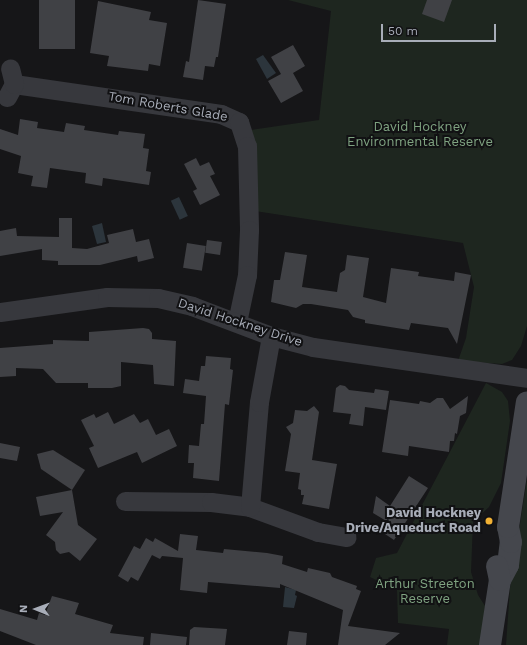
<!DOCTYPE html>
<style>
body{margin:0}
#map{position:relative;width:527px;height:645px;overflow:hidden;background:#161618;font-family:"Work Sans",sans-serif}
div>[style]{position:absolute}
.green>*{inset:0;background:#1e261f}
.water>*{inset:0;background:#2c353c;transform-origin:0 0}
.building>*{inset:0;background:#404145;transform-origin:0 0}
.street>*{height:19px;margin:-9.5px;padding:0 9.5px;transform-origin:9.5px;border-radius:9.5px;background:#37383d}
.secondary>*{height:22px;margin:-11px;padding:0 11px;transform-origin:11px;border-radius:11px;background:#45474d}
.dots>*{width:11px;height:11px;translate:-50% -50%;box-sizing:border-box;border:2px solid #111113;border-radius:50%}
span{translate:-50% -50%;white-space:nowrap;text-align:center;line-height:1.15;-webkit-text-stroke:4px #111113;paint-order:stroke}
.street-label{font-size:13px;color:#a8adb8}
.park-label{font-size:13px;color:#7fa381}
.poi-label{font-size:13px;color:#a8adb8;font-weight:700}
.right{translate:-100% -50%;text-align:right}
.north{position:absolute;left:16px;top:589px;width:40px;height:40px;-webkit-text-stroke:3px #111113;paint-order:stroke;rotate:271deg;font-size:11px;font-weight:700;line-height:16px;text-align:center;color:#a8adb8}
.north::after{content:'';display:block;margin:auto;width:14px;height:18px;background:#a8adb8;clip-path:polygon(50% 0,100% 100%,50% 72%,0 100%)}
.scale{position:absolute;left:381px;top:24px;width:115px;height:18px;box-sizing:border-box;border:2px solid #a8adb8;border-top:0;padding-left:5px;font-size:12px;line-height:14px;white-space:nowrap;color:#a8adb8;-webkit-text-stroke:3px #111113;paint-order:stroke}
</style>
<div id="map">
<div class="green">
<div style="clip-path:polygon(288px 0,527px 0,527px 326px,521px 346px,512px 360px,502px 364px,458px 361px,466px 338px,474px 287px,463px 243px,255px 211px,251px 130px,319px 120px,331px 11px)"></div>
<div style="clip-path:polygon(486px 383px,502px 392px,508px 401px,510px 421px,501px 483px,489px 507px,473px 522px,471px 572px,478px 595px,485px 606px,482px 645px,447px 645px,449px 629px,398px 623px,397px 590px,370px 577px,376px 558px,397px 553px)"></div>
<div style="clip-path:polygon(527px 479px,527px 645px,506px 645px,510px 588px)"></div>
</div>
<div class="water">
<div style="clip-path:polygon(263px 55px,276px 73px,267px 79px,256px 59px)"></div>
<div style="left:179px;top:197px;width:21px;height:9px;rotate:65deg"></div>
<div style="clip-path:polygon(102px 223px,106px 242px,97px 244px,92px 226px)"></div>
<div style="clip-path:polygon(285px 587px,296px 590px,295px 595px,297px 596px,294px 608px,283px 607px)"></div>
</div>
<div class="building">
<div style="left:39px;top:0;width:36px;height:49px"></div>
<div style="clip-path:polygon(198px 0,226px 4px,218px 57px,216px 57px,214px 67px,205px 66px,203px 80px,183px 77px,186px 61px,189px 62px)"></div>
<div style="clip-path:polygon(427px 0,452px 0,444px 22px,422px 14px)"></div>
<div style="clip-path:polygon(98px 1px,151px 12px,149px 20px,167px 23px,160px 66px,149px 64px,148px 71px,107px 66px,109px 56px,90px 53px)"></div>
<div style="clip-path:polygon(293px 45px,305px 66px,293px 73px,303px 91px,281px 103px,268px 81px,281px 74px,271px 57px)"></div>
<div style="clip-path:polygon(20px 119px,38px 122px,37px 128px,64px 132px,66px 123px,85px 126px,84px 130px,118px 135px,119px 131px,145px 134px,143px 148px,149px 149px,146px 171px,151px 172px,149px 185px,103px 178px,102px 186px,85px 183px,86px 173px,50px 168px,47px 188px,31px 186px,33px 176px,18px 173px,21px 156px,0 149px,0 129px,18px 135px)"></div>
<div style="clip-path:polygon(196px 158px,200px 166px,209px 162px,215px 174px,210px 176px,220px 195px,200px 205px,193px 191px,197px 189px,184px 164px)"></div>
<div style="clip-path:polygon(59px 218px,72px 218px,72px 248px,87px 249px,109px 243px,107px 235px,133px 229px,136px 242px,149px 239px,154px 258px,138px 262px,137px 256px,100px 265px,58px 265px,58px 261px,42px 260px,42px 249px,0 256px,0 231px,16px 228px,17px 236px,59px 237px)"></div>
<div style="left:207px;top:240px;width:15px;height:13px;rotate:8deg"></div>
<div style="left:187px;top:243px;width:19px;height:25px;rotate:9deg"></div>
<div style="clip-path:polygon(285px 252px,307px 255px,302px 287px,337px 292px,340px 273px,345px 270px,347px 255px,369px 258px,363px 297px,386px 303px,391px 268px,419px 272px,418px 276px,454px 281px,455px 272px,471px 275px,457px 344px,448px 328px,411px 323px,409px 330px,365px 323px,365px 320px,353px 317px,348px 310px,311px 304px,303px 304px,296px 308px,271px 302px,274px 280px,280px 280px)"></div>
<div style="clip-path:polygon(143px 328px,149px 329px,152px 333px,152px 339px,176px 341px,174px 386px,154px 384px,153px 365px,121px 362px,121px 386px,112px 388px,88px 388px,88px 383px,56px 383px,43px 369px,16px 368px,16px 376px,0 377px,0 348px,53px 344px,53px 340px,89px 341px,89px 332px)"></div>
<div style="clip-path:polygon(206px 356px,231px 358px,230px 369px,233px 370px,229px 405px,225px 404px,219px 481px,193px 478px,194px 463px,188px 463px,189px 445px,199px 446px,201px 424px,204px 424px,206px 396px,183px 393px,185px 379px,199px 381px,201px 366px,205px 366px)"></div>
<div style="clip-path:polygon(340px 385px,345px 386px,349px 390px,374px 393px,375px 389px,389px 391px,386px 410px,365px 407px,363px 426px,349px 424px,351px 414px,333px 412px,336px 388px)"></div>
<div style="clip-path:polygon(468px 396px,466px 413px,460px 416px,457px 434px,455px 433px,454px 441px,450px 441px,449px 452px,409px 446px,408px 456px,382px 452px,390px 400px,419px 404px,420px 401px,430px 403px,437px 398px,443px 398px,450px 409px)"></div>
<div style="clip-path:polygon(314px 406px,319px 412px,312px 460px,337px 464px,329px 509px,302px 504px,304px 495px,301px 495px,301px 490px,298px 489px,300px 473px,285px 471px,291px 434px,286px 427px,293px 423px,295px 410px,307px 411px)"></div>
<div style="clip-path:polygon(108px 412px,114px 424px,134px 414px,140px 423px,148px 419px,156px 435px,169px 429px,177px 446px,142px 463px,137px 452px,98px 468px,89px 448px,94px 446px,81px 420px,94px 414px,96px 418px)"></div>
<div style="clip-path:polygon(0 443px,20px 447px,17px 461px,0 458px)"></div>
<div style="clip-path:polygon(53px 450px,85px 470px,72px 490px,41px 469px,37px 454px)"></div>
<div style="clip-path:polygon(409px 476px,428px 488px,394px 540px,382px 532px,388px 522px,373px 513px,376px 496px,390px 506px)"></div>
<div style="clip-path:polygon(72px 490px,78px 525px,97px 539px,80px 561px,69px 552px,60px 554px,56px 550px,55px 542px,46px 535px,63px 512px,40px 516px,36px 497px)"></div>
<div style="clip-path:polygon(180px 534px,198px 536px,196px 550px,223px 553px,224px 549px,267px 553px,283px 556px,282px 564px,307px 572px,308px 568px,330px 573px,332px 577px,357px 586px,356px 589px,361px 591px,348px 626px,400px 633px,385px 645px,338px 645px,343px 610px,280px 584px,280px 588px,208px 582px,207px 593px,180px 590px,183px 558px,162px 556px,160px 559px,152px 555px,138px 581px,131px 577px,128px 582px,118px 576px,134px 546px,140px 549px,146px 538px,153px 542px,155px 538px,178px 551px)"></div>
<div style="clip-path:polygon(52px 596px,79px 603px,75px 614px,113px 625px,110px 633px,144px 637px,143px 645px,36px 645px,0 631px,0 609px,37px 620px,39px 613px,45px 615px)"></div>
<div style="clip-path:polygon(194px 627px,227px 629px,225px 645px,189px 645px,190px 630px)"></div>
<div style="clip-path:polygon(289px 631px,307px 633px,306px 645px,287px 645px)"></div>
<div style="clip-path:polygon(151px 633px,187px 637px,186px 645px,150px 645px)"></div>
</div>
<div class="street">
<div style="left:14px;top:84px;width:209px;rotate:8.2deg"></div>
<div style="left:221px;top:114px;width:20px;rotate:24deg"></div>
<div style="left:239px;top:122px;width:25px;rotate:72deg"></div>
<div style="left:247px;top:146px;width:84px;rotate:88.6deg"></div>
<div style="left:249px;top:230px;width:45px;rotate:92.5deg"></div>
<div style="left:247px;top:275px;width:48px;rotate:102deg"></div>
<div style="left:7px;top:97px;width:15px;rotate:-62deg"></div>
<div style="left:14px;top:84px;width:16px;rotate:-104deg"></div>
<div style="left:0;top:312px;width:108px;rotate:-8deg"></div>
<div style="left:107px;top:297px;width:51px;rotate:1.1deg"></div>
<div style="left:158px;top:298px;width:35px;rotate:13deg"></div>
<div style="left:192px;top:306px;width:85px;rotate:20.8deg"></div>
<div style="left:271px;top:336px;width:43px;rotate:14.7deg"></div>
<div style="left:313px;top:347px;width:216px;rotate:8.2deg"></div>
<div style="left:125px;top:501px;width:86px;rotate:0.7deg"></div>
<div style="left:211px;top:502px;width:39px;rotate:7deg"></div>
<div style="left:250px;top:507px;width:72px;rotate:20.2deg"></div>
<div style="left:318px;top:532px;width:29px;rotate:10deg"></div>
<div style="left:250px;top:507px;width:105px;rotate:-85.1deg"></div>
<div style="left:259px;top:402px;width:67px;rotate:-79.7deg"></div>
</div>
<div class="secondary">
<div style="left:500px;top:580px;width:17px;rotate:-62deg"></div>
<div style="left:508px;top:565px;width:23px;rotate:-83deg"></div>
<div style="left:511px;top:542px;width:15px;rotate:-101deg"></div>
<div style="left:508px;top:527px;width:126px;rotate:-81.4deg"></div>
<div style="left:490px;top:645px;width:66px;rotate:-81.3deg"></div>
<div style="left:500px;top:580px;width:14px;rotate:-102deg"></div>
</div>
<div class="dots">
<div style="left:489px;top:521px;background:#f2b134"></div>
</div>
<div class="street-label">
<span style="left:168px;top:107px;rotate:10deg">Tom Roberts Glade</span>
<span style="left:240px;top:323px;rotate:18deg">David Hockney Drive</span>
</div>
<div class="park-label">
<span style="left:420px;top:135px">David Hockney<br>Environmental Reserve</span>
<span style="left:425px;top:592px">Arthur Streeton<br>Reserve</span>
</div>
<div class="poi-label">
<span class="right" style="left:481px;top:521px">David Hockney<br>Drive/Aqueduct Road</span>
</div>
<div class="north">N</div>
<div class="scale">50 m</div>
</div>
